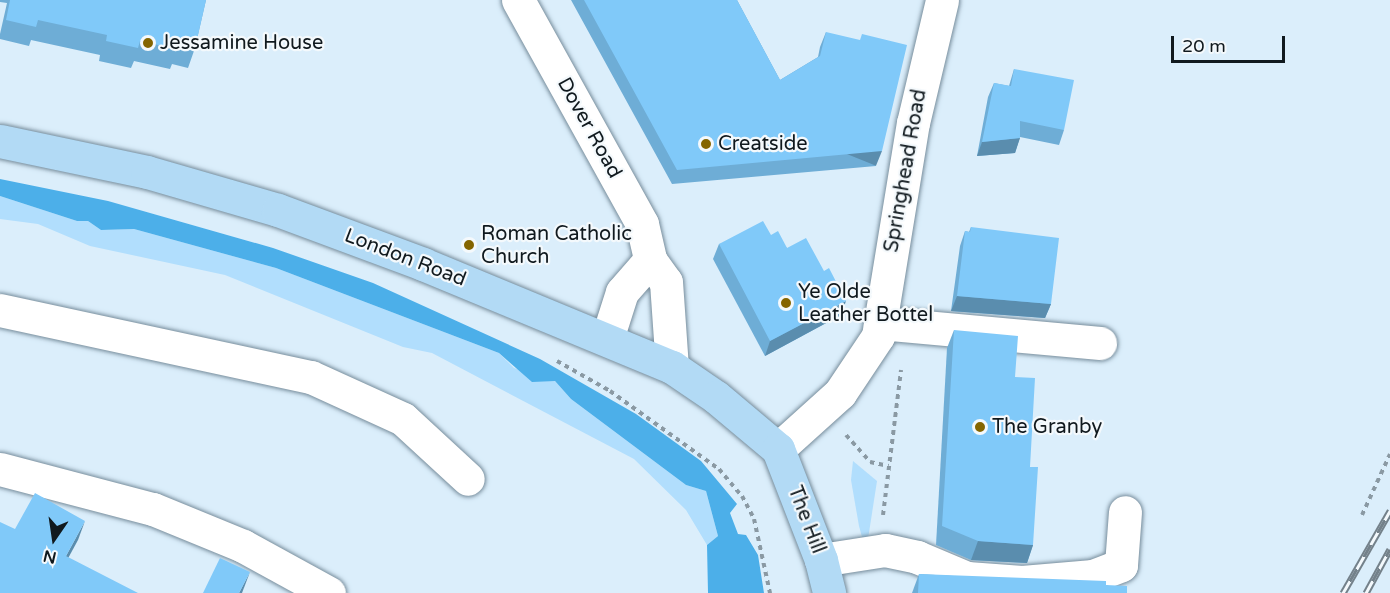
<!DOCTYPE html>
<style>
body{margin:0}
#map{position:relative;width:1390px;height:593px;overflow:hidden;background:#dbeefb;font-family:"Varela Round",sans-serif}
div>[style]{position:absolute}
.green>*{inset:0;background:#b1defd}
.forest>*{inset:0;background:#4cafe9}
.path>*{height:4px;margin-top:-2px;transform-origin:0;background:repeating-linear-gradient(90deg,#8a99a3 0 4.5px,transparent 0 9px)}
.roads{filter:drop-shadow(0 0 2px #778d9c) drop-shadow(0 0 2px #778d9c)}
.minor>*{height:33px;margin:-16.5px;padding:0 16.5px;transform-origin:16.5px;border-radius:16.5px;background:#fff}
.major>*{height:33px;margin:-16.5px;padding:0 16.5px;transform-origin:16.5px;border-radius:16.5px;background:#b2daf5}
.rail>*{height:7px;margin-top:-3.5px;transform-origin:0;background:repeating-linear-gradient(90deg,#f4f9fc 0 14px,#74818a 0 28px);box-sizing:border-box;border-block:2px solid #74818a}
.wall>*{inset:0;background:#6eadd6}
.shaded-wall>*{inset:0;background:#5a8dae;transform-origin:0 0}
.building>*{inset:0;background:#80c9f9}
.dots>*{width:16px;height:16px;translate:-50% -50%;box-sizing:border-box;border:3px solid #f4f9fc;border-radius:50%}
span{translate:-50% -50%;white-space:nowrap;text-align:center;line-height:1.15;-webkit-text-stroke:4.5px #f4f9fc;paint-order:stroke}
.poi-label{font-size:20px;color:#10191e}
.left{translate:0 -50%;text-align:left}
.street-label{font-size:20px;color:#10191e}
.north{position:absolute;left:24px;top:509px;width:60px;height:60px;-webkit-text-stroke:4px #f4f9fc;paint-order:stroke;rotate:193deg;font-size:16px;font-weight:700;line-height:24px;text-align:center;color:#10191e}
.north::after{content:'';display:block;margin:auto;width:21px;height:27px;background:#10191e;clip-path:polygon(50% 0,100% 100%,50% 72%,0 100%)}
.scale{position:absolute;left:1171px;top:36px;width:114px;height:27px;box-sizing:border-box;border:3px solid #10191e;border-top:0;padding-left:8px;font-size:18px;line-height:21px;white-space:nowrap;color:#10191e;-webkit-text-stroke:4px #f4f9fc;paint-order:stroke}
</style>
<div id="map">
<div class="green">
<div style="clip-path:polygon(0 196px,77px 221px,88px 221px,101px 230px,134px 229px,276px 268px,499px 353px,514px 368px,555px 381px,571px 399px,686px 485px,706px 491px,718px 536px,707px 545px,686px 510px,634px 459px,432px 353px,403px 347px,225px 275px,90px 246px,38px 224px,0 219px)"></div>
<div style="clip-path:polygon(853px 461px,877px 481px,868px 539px,862px 537px,859px 526px,851px 480px)"></div>
</div>
<div class="forest">
<div style="clip-path:polygon(0 179px,108px 201px,273px 248px,373px 283px,540px 359px,636px 414px,701px 461px,737px 504px,730px 513px,738px 534px,746px 535px,758px 555px,764px 593px,708px 593px,707px 545px,718px 536px,706px 491px,686px 485px,571px 399px,555px 381px,532px 382px,499px 353px,276px 268px,134px 229px,101px 230px,88px 221px,77px 221px,0 196px)"></div>
</div>
<div class="path">
<div style="left:557px;top:361px;width:61px;rotate:29.5deg"></div>
<div style="left:610px;top:391px;width:134px;rotate:35.6deg"></div>
<div style="left:719px;top:469px;width:35px;rotate:50deg"></div>
<div style="left:742px;top:496px;width:26px;rotate:62deg"></div>
<div style="left:754px;top:519px;width:76px;rotate:77.8deg"></div>
<div style="left:846px;top:435px;width:36px;rotate:48deg"></div>
<div style="left:870px;top:462px;width:19px;rotate:12deg"></div>
<div style="left:883px;top:515px;width:146px;rotate:-82.9deg"></div>
<div style="left:1362px;top:515px;width:67px;rotate:-65.3deg"></div>
</div>
<div class="roads">
<div class="minor">
<div style="left:518px;top:0;width:256px;rotate:61deg"></div>
<div style="left:642px;top:224px;width:37px;rotate:77deg"></div>
<div style="left:650px;top:260px;width:27px;rotate:54deg"></div>
<div style="left:666px;top:282px;width:85px;rotate:86deg"></div>
<div style="left:0;top:310px;width:318px;rotate:12.2deg"></div>
<div style="left:311px;top:377px;width:101px;rotate:24.5deg"></div>
<div style="left:403px;top:419px;width:88px;rotate:42.7deg"></div>
<div style="left:880px;top:323px;width:221px;rotate:5.2deg"></div>
<div style="left:607px;top:339px;width:49px;rotate:-72.3deg"></div>
<div style="left:622px;top:292px;width:43px;rotate:-48.8deg"></div>
<div style="left:778px;top:449px;width:84px;rotate:-42.1deg"></div>
<div style="left:840px;top:393px;width:69px;rotate:-56.3deg"></div>
<div style="left:878px;top:336px;width:216px;rotate:-80.7deg"></div>
<div style="left:913px;top:123px;width:126px;rotate:-76.7deg"></div>
<div style="left:0;top:469px;width:158px;rotate:14.7deg"></div>
<div style="left:153px;top:509px;width:97px;rotate:22.3deg"></div>
<div style="left:243px;top:546px;width:98px;rotate:28.7deg"></div>
<div style="left:821px;top:560px;width:65px;rotate:-8.9deg"></div>
<div style="left:885px;top:550px;width:33px;rotate:12deg"></div>
<div style="left:917px;top:557px;width:54px;rotate:22.8deg"></div>
<div style="left:967px;top:578px;width:55px;rotate:4.2deg"></div>
<div style="left:1022px;top:582px;width:71px;rotate:-4.8deg"></div>
<div style="left:1093px;top:576px;width:30px;rotate:-21deg"></div>
<div style="left:1121px;top:565px;width:53px;rotate:-85.7deg"></div>
</div>
<div class="major">
<div style="left:0;top:141px;width:150px;rotate:11.9deg"></div>
<div style="left:147px;top:172px;width:136px;rotate:16.2deg"></div>
<div style="left:278px;top:210px;width:155px;rotate:20.4deg"></div>
<div style="left:423px;top:264px;width:269px;rotate:22.5deg"></div>
<div style="left:672px;top:367px;width:53px;rotate:34.3deg"></div>
<div style="left:716px;top:397px;width:81px;rotate:40deg"></div>
<div style="left:778px;top:449px;width:119px;rotate:68.8deg"></div>
<div style="left:821px;top:560px;width:34px;rotate:76deg"></div>
</div>
</div>
<div class="rail">
<div style="left:1343px;top:593px;width:95px;rotate:-60.2deg"></div>
<div style="left:1366px;top:593px;width:50px;rotate:-61.4deg"></div>
</div>
<div class="wall">
<div style="clip-path:polygon(0 0,206px 0,195px 48px,188px 68px,172px 64px,170px 69px,134px 61px,131px 68px,99px 61px,100px 55px,31px 40px,29px 46px,0 39px,0 34px,7px 3px,0 2px)"></div>
<div style="clip-path:polygon(571px 0,737px 0,780px 80px,818px 57px,820px 47px,826px 32px,876px 166px,672px 184px)"></div>
<div style="clip-path:polygon(1014px 69px,1064px 130px,1059px 145px,1020px 137px,1015px 153px,977px 156px,988px 97px,994px 83px,1009px 86px)"></div>
<div style="clip-path:polygon(971px 227px,1051px 304px,1045px 318px,951px 311px,960px 246px,965px 231px,969px 232px)"></div>
<div style="clip-path:polygon(771px 235px,787px 248px,841px 315px,765px 356px,713px 259px,719px 244px)"></div>
<div style="clip-path:polygon(954px 330px,1030px 467px,1033px 545px,1027px 563px,971px 560px,936px 545px,947px 348px)"></div>
<div style="clip-path:polygon(919px 574px,1106px 585px,1127px 593px,912px 593px)"></div>
</div>
<div class="shaded-wall">
<div style="clip-path:polygon(1020px 138px,1015px 153px,977px 156px,982px 142px)"></div>
<div style="left:882px;top:151px;width:16px;height:206px;rotate:112deg"></div>
<div style="clip-path:polygon(957px 296px,1051px 304px,1045px 318px,951px 311px)"></div>
<div style="clip-path:polygon(846px 301px,841px 315px,765px 356px,770px 341px)"></div>
<div style="clip-path:polygon(85px 521px,78px 540px,59px 575px,66px 556px)"></div>
<div style="clip-path:polygon(978px 541px,1033px 545px,1027px 563px,971px 560px)"></div>
<div style="clip-path:polygon(250px 572px,242px 593px,239px 593px)"></div>
</div>
<div class="building">
<div style="clip-path:polygon(10px 0,206px 0,195px 48px,178px 45px,177px 49px,140px 41px,138px 48px,106px 41px,107px 35px,38px 20px,36px 27px,6px 20px)"></div>
<div style="clip-path:polygon(584px 0,737px 0,780px 80px,820px 56px,826px 32px,860px 40px,862px 34px,907px 45px,882px 151px,677px 170px)"></div>
<div style="clip-path:polygon(1014px 69px,1074px 80px,1064px 130px,1020px 121px,1020px 138px,982px 142px,994px 83px,1011px 86px)"></div>
<div style="clip-path:polygon(763px 221px,771px 235px,778px 231px,787px 248px,806px 238px,824px 271px,829px 268px,846px 301px,770px 341px,719px 244px)"></div>
<div style="clip-path:polygon(971px 227px,1059px 238px,1051px 304px,957px 296px,965px 231px,970px 232px)"></div>
<div style="clip-path:polygon(954px 330px,1018px 336px,1015px 377px,1035px 378px,1030px 467px,1038px 467px,1033px 545px,978px 541px,942px 526px)"></div>
<div style="clip-path:polygon(35px 493px,85px 521px,66px 556px,138px 593px,0 593px,0 522px,15px 529px)"></div>
<div style="clip-path:polygon(220px 558px,250px 572px,239px 593px,203px 593px)"></div>
<div style="clip-path:polygon(919px 574px,1106px 581px,1106px 585px,1127px 586px,1127px 593px,918px 593px)"></div>
</div>
<div class="dots">
<div style="left:148px;top:43px;background:#846500"></div>
<div style="left:706px;top:144px;background:#846500"></div>
<div style="left:469px;top:245px;background:#846500"></div>
<div style="left:786px;top:303px;background:#846500"></div>
<div style="left:980px;top:427px;background:#846500"></div>
</div>
<div class="poi-label">
<span class="left" style="left:160px;top:43px">Jessamine House</span>
<span class="left" style="left:718px;top:144px">Creatside</span>
<span class="left" style="left:481px;top:246px">Roman Catholic<br>Church</span>
<span class="left" style="left:798px;top:304px">Ye Olde<br>Leather Bottel</span>
<span class="left" style="left:992px;top:427px">The Granby</span>
</div>
<div class="street-label">
<span style="left:589px;top:128px;rotate:61deg">Dover Road</span>
<span style="left:906px;top:171px;rotate:-80deg">Springhead Road</span>
<span style="left:405px;top:258px;rotate:21deg">London Road</span>
<span style="left:806px;top:520px;rotate:69deg">The Hill</span>
</div>
<div class="north">N</div>
<div class="scale">20 m</div>
</div>
